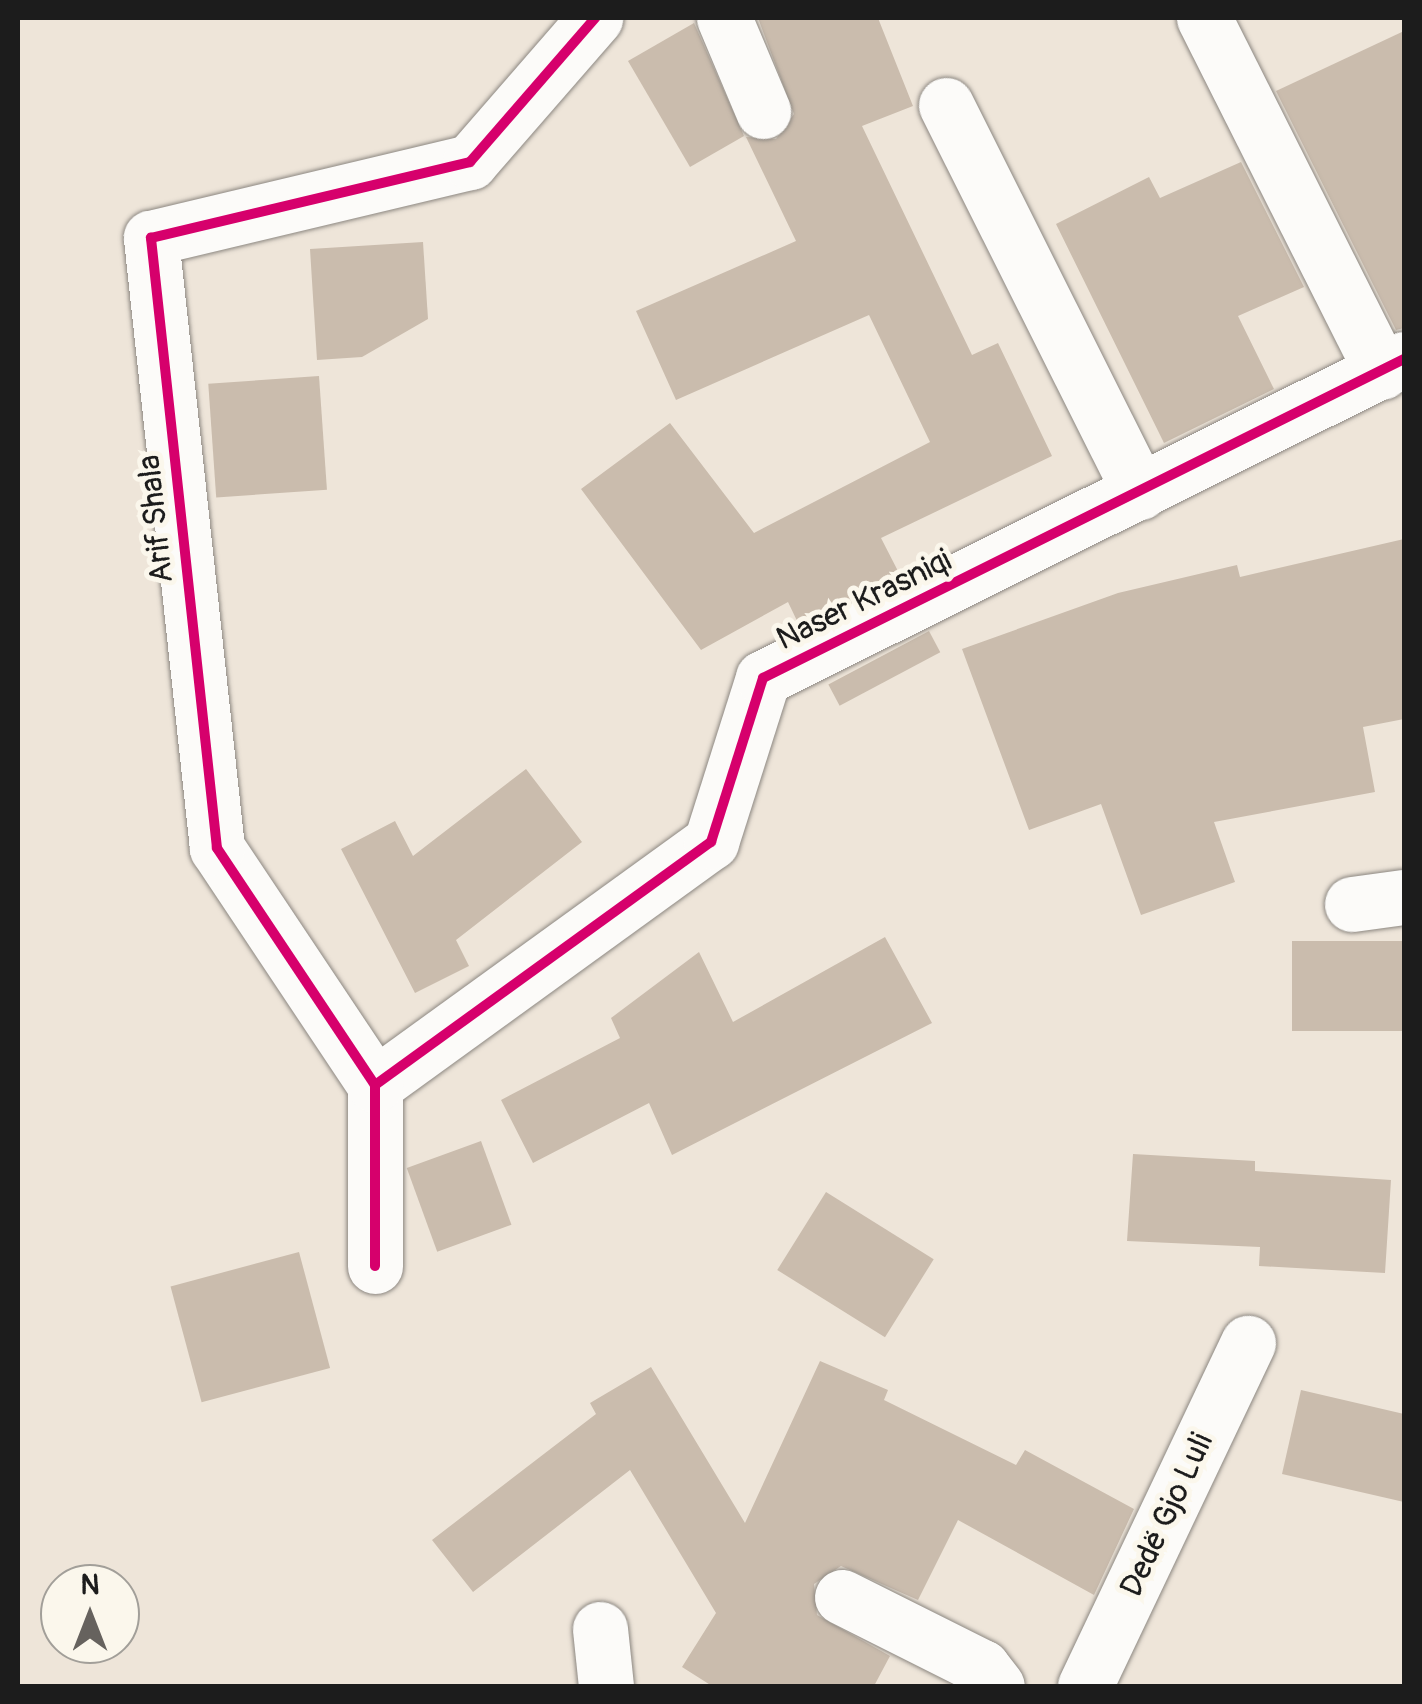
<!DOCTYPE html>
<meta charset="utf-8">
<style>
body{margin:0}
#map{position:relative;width:1422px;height:1704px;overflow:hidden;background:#eee5d9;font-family:Pangolin,sans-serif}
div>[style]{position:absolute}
.building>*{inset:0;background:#cabcad;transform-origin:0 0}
.roads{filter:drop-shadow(0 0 2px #8c8781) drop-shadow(0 0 2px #8c8781)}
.minor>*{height:55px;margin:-27.5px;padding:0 27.5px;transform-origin:27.5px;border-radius:27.5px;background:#fcfbf9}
.cycleway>*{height:10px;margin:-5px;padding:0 5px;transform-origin:5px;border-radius:5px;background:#d6006c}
span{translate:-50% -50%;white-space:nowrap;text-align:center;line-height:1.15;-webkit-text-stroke:10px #fbf7ec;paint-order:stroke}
.street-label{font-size:32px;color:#1c1c1c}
.frame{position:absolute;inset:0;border:20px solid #1c1c1c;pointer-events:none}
.north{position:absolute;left:40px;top:1564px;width:100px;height:100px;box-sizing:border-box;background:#fbf7ec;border:2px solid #a29f99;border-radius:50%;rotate:0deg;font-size:28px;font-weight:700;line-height:40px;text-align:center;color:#1c1c1c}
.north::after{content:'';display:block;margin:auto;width:35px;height:45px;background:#66625e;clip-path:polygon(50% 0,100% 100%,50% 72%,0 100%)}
</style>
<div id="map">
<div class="building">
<div style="clip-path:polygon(758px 18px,878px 18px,913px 106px,862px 126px,972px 355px,998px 343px,1052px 456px,881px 538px,900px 575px,799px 625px,788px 602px,701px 650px,581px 489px,670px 423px,754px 533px,930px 442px,869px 315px,676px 400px,636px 311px,796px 241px,746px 137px,776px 139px,794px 114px)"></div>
<div style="clip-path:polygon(694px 23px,744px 136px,690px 167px,628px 61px)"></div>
<div style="clip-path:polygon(1404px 31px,1404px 328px,1396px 330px,1276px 91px)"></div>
<div style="clip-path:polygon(1241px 162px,1304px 287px,1238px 316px,1274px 389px,1164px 443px,1056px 224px,1149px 177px,1160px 198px)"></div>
<div style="clip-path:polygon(423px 242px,428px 319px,362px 357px,317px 360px,310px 249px)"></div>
<div style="left:319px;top:376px;width:114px;height:111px;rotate:86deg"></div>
<div style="clip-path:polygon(1404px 539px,1404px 719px,1363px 727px,1375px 792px,1214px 822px,1235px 882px,1141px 915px,1101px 804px,1029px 830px,962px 649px,1118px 593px,1237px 565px,1240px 577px)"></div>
<div style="left:929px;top:631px;width:24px;height:114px;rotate:62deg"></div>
<div style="clip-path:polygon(526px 769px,582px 842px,456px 940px,469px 966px,415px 993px,341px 849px,395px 821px,413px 856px)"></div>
<div style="clip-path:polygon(885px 937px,932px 1023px,672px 1155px,649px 1103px,533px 1163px,501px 1100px,620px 1038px,611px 1018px,699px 952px,733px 1022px)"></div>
<div style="left:1404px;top:941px;width:90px;height:112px;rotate:90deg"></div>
<div style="left:481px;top:1141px;width:89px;height:79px;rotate:70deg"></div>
<div style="clip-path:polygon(1133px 1154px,1255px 1161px,1255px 1171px,1391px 1180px,1385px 1273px,1259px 1266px,1260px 1247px,1127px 1241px)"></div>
<div style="left:826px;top:1192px;width:127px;height:92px;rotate:32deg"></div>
<div style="left:299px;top:1252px;width:120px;height:133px;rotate:75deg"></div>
<div style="clip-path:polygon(820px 1361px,888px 1390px,884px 1400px,1016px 1465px,1025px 1450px,1134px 1509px,1094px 1595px,958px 1520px,918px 1600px,841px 1566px,814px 1584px,817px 1615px,890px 1656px,874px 1686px,712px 1686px,682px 1667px,716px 1613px,630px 1470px,473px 1592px,432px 1540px,596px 1414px,590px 1403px,651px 1367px,745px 1523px)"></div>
<div style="clip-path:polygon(1301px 1390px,1404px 1414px,1404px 1502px,1282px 1474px)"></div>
</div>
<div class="roads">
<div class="minor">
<div style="left:724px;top:18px;width:101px;rotate:67.2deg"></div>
<div style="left:1204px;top:18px;width:396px;rotate:63.3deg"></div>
<div style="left:946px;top:105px;width:433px;rotate:63.4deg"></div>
<div style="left:1352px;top:904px;width:52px;rotate:-7.7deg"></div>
<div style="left:375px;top:1085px;width:415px;rotate:-35.9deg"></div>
<div style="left:711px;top:842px;width:172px;rotate:-72.4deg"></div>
<div style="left:763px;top:678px;width:716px;rotate:-26.46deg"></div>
<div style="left:375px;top:1266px;width:181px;rotate:-90deg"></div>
<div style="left:375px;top:1085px;width:285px;rotate:-123.7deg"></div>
<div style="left:217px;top:848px;width:614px;rotate:-96.18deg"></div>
<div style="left:151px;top:238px;width:328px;rotate:-13.4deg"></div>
<div style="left:470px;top:162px;width:191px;rotate:-49deg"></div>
<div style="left:842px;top:1597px;width:157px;rotate:26.6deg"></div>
<div style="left:982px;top:1667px;width:24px;rotate:52deg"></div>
<div style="left:600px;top:1629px;width:57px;rotate:84deg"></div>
<div style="left:1085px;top:1686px;width:380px;rotate:-64.6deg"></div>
</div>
</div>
<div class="cycleway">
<div style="left:375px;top:1085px;width:415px;rotate:-35.9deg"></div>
<div style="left:711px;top:842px;width:172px;rotate:-72.4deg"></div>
<div style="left:763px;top:678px;width:716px;rotate:-26.46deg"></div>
<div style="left:375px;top:1266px;width:181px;rotate:-90deg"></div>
<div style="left:375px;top:1085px;width:285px;rotate:-123.7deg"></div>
<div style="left:217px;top:848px;width:614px;rotate:-96.18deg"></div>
<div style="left:151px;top:238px;width:328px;rotate:-13.4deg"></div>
<div style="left:470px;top:162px;width:191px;rotate:-49deg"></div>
</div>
<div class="street-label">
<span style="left:156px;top:519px;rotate:-96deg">Arif Shala</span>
<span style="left:864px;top:600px;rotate:-26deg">Naser Krasniqi</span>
<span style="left:1167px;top:1515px;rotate:-65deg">Dedë Gjo Luli</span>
</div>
<div class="frame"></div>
<div class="north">N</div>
</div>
